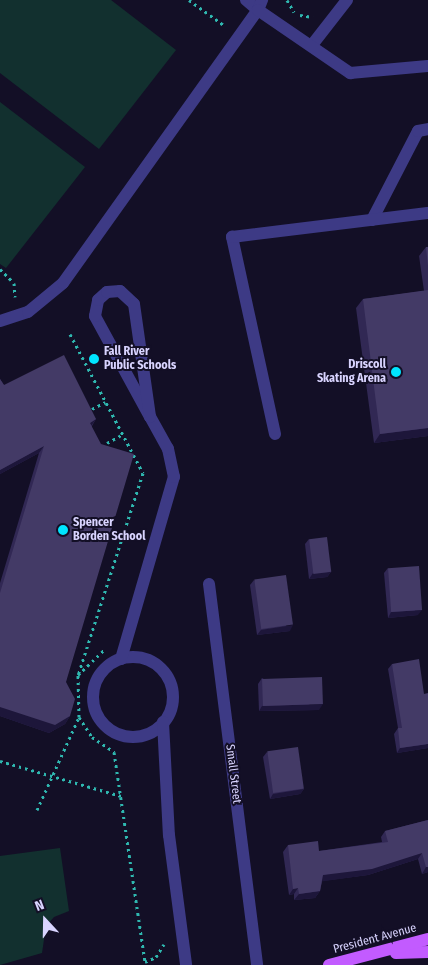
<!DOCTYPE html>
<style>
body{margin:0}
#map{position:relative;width:428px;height:965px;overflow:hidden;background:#130f26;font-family:"Fira Sans Condensed",sans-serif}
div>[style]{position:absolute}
.green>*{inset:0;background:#12302f}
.path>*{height:3px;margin-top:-1.5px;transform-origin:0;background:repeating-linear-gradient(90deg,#2fb8b0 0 2.5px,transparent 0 6.5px)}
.minor>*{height:12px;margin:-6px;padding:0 6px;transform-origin:6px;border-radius:6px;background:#3d3a85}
.minor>.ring{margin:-6px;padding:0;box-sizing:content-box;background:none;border:12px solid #3d3a85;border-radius:50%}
.major>*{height:12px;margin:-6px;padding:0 6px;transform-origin:6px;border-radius:6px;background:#c25bff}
.wall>*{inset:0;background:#312854}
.shaded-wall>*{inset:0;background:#1d163a}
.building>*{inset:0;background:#433a66;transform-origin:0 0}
.dots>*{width:14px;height:14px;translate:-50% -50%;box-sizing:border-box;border:2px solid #130f26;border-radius:50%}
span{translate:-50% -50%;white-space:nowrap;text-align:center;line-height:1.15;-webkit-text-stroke:4px #130f26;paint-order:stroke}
.poi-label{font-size:12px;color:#d9d4ff;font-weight:700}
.left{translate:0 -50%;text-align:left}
.right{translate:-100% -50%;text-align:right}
.street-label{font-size:12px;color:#d9d4ff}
.north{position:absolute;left:20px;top:895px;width:50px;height:50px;-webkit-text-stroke:4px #130f26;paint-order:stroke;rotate:339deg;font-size:14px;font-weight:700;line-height:20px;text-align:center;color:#d9d4ff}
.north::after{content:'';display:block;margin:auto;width:18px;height:22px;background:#d9d4ff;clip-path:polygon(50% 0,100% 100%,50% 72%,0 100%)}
</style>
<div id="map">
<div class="green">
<div style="clip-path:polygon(0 0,111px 0,176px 50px,99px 149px,0 73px)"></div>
<div style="clip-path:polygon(0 102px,85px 167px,6px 268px,0 264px)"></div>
<div style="clip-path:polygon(60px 848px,69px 911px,54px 917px,46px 926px,42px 953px,0 965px,0 856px)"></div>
</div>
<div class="path">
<div style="left:189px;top:0;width:44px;rotate:35.8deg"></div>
<div style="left:287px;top:0;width:14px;rotate:60deg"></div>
<div style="left:300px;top:15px;width:13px;rotate:9deg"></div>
<div style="left:0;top:269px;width:20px;rotate:45deg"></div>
<div style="left:14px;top:283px;width:14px;rotate:86deg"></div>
<div style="left:70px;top:334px;width:157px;rotate:62.3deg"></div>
<div style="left:143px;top:473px;width:212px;rotate:107.8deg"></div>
<div style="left:92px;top:409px;width:15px;rotate:-28deg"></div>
<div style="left:107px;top:443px;width:18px;rotate:-29deg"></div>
<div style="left:79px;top:717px;width:24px;rotate:57deg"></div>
<div style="left:92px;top:737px;width:27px;rotate:34deg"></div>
<div style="left:114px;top:752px;width:212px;rotate:81.6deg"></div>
<div style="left:145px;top:962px;width:12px;rotate:-24deg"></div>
<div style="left:156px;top:957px;width:15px;rotate:-58deg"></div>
<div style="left:0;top:761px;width:126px;rotate:16.1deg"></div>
<div style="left:37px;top:810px;width:102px;rotate:-65.7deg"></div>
<div style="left:79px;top:717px;width:42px;rotate:-91.4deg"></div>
<div style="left:78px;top:675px;width:36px;rotate:-44deg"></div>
</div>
<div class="minor">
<div style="left:246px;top:0;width:16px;rotate:40deg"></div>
<div style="left:258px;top:10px;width:11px;rotate:-68deg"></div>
<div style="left:312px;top:45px;width:57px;rotate:-52.1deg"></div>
<div style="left:372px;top:220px;width:100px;rotate:-62.7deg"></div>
<div style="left:418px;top:131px;width:10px;rotate:-11deg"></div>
<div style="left:0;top:321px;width:29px;rotate:-18deg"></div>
<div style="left:28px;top:312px;width:45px;rotate:-39.6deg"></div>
<div style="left:63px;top:283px;width:335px;rotate:-54.5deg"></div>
<div style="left:258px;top:10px;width:112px;rotate:34.4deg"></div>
<div style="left:350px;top:73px;width:78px;rotate:-5.1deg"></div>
<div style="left:275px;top:434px;width:202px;rotate:-102.3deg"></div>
<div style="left:232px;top:237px;width:197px;rotate:-7deg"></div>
<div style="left:209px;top:584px;width:384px;rotate:82.8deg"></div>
<div class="ring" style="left:93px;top:657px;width:68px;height:68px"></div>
<div style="left:121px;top:659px;width:190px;rotate:-73.8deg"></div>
<div style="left:174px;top:477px;width:29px;rotate:-102deg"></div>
<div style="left:168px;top:449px;width:37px;rotate:-119deg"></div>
<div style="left:150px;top:417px;width:115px;rotate:-118.6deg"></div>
<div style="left:95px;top:316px;width:16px;rotate:-79deg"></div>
<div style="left:98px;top:300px;width:12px;rotate:-42deg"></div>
<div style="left:107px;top:292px;width:13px;rotate:-4deg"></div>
<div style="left:120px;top:291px;width:19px;rotate:43deg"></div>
<div style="left:134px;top:304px;width:114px;rotate:81.9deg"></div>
<div style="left:163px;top:722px;width:113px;rotate:87deg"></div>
<div style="left:169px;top:835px;width:131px;rotate:82.5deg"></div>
</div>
<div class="major">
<div style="left:396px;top:953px;width:32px;rotate:-2deg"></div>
<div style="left:329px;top:965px;width:102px;rotate:-14.7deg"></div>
</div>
<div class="wall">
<div style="clip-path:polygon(426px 247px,428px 247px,428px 436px,374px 443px,356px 308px,363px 299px,424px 291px,419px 256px)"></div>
<div style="clip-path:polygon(0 379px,4px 385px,96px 419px,92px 426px,66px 682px,70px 716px,65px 724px,49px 733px,0 716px,0 583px,39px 453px,0 474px)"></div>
<div style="clip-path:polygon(309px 539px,331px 572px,327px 577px,309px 579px,305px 544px)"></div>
<div style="clip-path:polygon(388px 568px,418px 615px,388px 618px,384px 573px)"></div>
<div style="clip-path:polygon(254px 580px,290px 631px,257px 635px,250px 585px)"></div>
<div style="clip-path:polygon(392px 664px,428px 748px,397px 753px,394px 734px,398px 728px,388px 669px)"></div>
<div style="clip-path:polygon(262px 678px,319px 710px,259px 711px,258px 684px)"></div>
<div style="clip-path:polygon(267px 752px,304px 789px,300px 794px,270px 799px,263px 757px)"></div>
<div style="clip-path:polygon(428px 820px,428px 872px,422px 874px,418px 859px,368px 875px,322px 881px,320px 891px,315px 898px,294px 900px,294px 894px,289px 895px,283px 852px,288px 845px,319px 851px,382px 842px,381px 837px,385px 831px)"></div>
</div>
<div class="shaded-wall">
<div style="clip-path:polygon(96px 419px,91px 426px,90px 423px)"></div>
<div style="clip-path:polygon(428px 428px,428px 436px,374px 443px,380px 434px)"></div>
<div style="clip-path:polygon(44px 446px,39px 453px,0 474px,0 470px)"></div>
<div style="clip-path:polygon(331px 572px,327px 577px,309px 579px,313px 573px)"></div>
<div style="clip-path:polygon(422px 610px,418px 615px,388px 618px,391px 612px)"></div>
<div style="clip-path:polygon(293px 625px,290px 631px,257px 635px,261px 630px)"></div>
<div style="clip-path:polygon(323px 704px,319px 710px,259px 711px,262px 706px)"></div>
<div style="clip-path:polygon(0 707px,70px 716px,65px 724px,49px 733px,0 716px)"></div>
<div style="clip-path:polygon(428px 744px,428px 748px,397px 753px,400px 748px)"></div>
<div style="clip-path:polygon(304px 789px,300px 794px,270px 799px,273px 794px)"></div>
<div style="clip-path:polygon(422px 853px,418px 859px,368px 875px,318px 882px,323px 875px)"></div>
<div style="clip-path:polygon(426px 867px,428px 867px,428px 872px,422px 874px)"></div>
<div style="clip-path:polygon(298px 888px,294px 894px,289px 895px,293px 889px)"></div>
<div style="clip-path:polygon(320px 891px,315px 898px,294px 900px,299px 894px)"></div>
</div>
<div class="building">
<div style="clip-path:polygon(426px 247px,428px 247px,428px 266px)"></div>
<div style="clip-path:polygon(428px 290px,428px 428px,380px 434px,363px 299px)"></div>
<div style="clip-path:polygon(64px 355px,96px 419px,90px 423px,101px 444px,134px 454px,66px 682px,75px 699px,70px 716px,55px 725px,0 707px,0 593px,44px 446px,0 470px,0 379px,4px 385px)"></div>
<div style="left:327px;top:537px;width:35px;height:18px;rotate:83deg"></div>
<div style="left:419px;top:566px;width:44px;height:31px;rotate:86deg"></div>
<div style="left:286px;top:575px;width:50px;height:32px;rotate:82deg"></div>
<div style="clip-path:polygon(419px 659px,424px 694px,428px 693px,428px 744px,400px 748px,398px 728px,402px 728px,392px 664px)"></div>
<div style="left:322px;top:677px;width:27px;height:60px;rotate:88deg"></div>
<div style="left:298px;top:747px;width:42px;height:31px;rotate:82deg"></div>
<div style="clip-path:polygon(428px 820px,428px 867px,426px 867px,422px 853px,372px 869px,323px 875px,320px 891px,299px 894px,298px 888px,293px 889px,288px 845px,318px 841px,319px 851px,388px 842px,385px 831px)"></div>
</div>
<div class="dots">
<div style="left:94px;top:359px;background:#00e5ff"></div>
<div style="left:396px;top:372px;background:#00e5ff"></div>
<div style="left:63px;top:530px;background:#00e5ff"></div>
</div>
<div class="poi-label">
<span class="left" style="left:104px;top:359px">Fall River<br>Public Schools</span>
<span class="right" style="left:386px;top:372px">Driscoll<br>Skating Arena</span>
<span class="left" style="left:73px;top:530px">Spencer<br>Borden School</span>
</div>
<div class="street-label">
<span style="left:233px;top:774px;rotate:83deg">Small Street</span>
<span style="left:375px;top:939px;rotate:-15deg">President Avenue</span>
</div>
<div class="north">N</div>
</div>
